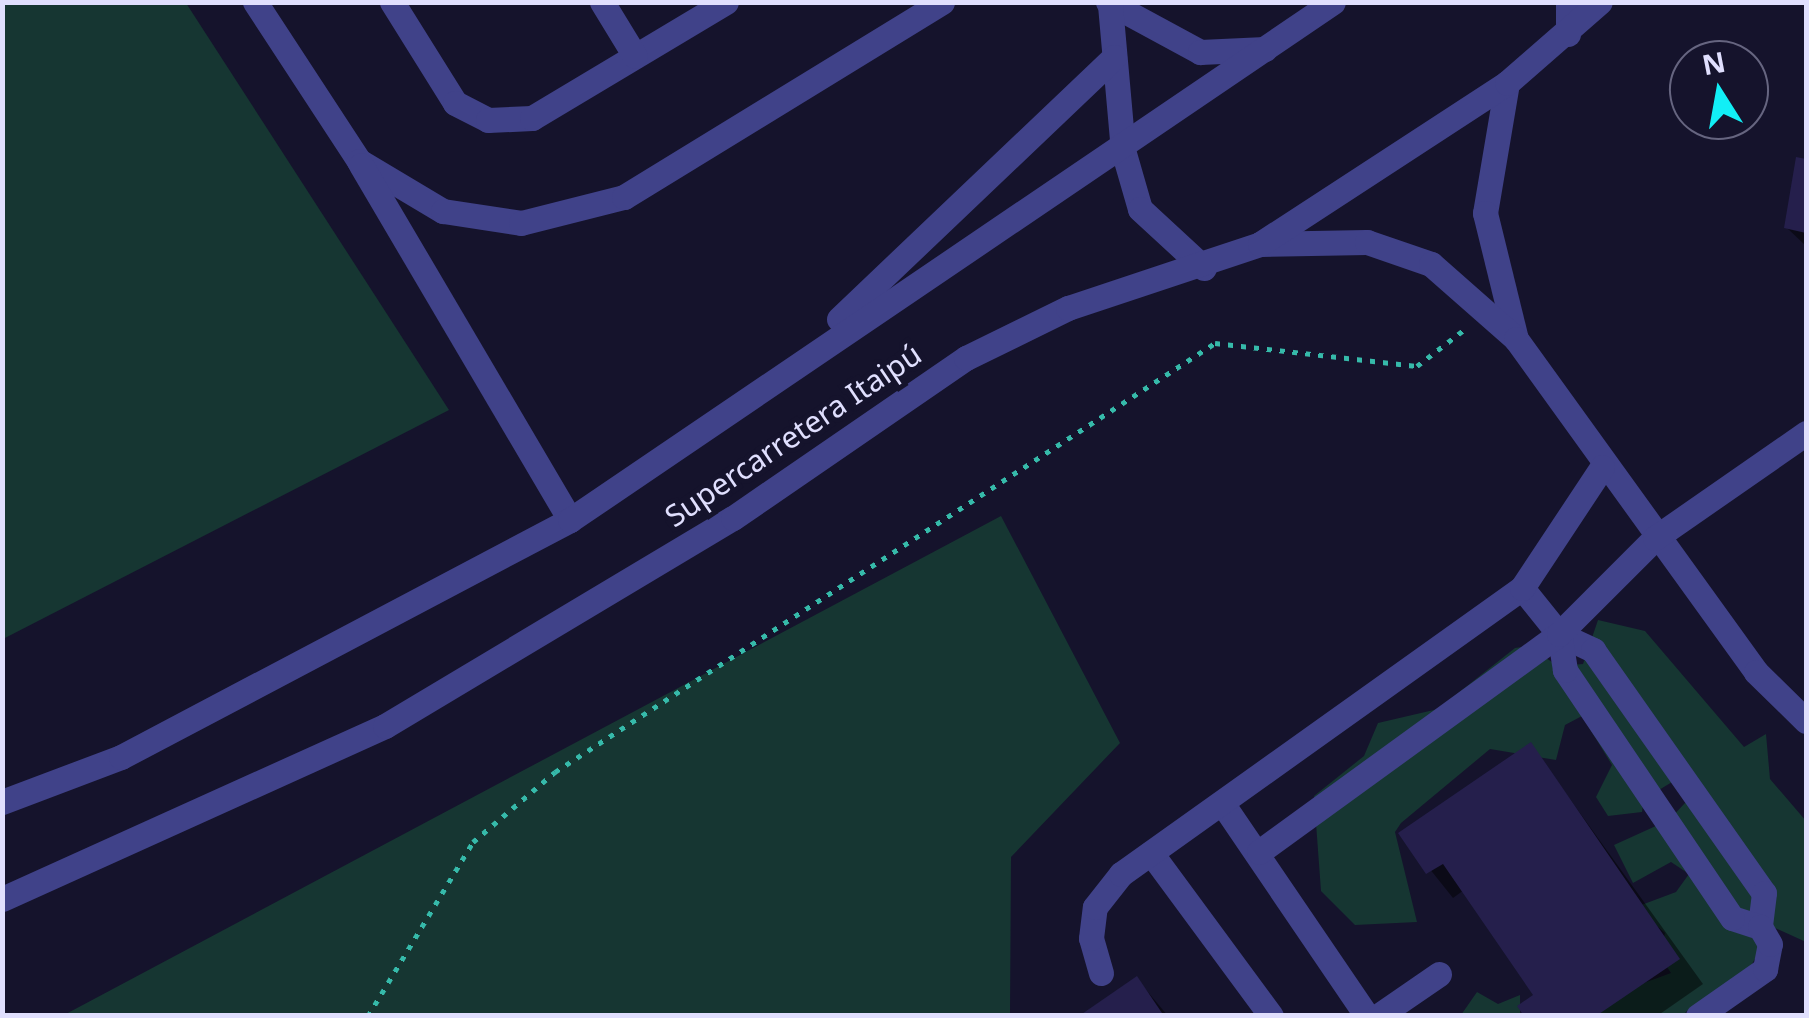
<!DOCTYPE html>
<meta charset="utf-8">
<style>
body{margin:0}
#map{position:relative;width:1809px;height:1018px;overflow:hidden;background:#15132c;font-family:"Noto Sans",sans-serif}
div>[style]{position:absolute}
.green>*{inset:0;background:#163632}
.shadow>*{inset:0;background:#0007}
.building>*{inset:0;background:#251f4c}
.path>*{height:5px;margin-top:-2.5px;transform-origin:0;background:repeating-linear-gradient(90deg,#36baaa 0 5px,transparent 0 13px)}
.minor>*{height:25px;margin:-12.5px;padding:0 12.5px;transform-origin:12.5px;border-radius:12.5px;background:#404289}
span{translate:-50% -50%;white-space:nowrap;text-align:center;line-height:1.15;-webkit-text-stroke:10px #15132c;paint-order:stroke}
.street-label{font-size:30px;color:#e0dffe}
.frame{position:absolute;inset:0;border:5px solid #e0dffe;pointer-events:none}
.north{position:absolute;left:1669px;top:40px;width:100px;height:100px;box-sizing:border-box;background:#15132c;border:2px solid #666580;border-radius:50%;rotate:349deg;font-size:28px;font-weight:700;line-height:40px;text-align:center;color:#e0dffe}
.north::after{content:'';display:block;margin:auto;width:35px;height:45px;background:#12eff6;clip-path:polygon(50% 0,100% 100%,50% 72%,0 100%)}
</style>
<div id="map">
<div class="green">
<div style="clip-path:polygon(3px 2px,186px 3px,449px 410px,3px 639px)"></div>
<div style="clip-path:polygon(1001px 516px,1120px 743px,1011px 857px,1010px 1015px,64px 1015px)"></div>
<div style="clip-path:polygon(1598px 620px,1645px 631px,1744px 747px,1766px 734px,1770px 779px,1806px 821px,1806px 942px,1773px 927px,1723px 1015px,1691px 1007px,1683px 1015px,1557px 1015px,1671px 973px,1659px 955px,1665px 933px,1636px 907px,1676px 892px,1689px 874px,1671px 862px,1633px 883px,1614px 845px,1669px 820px,1700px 787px,1687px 773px,1644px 799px,1642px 812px,1608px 816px,1596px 797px,1612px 765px,1582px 716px,1565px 725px,1556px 760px,1490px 749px,1401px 823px,1395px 832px,1417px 922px,1355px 925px,1321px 891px,1314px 796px,1364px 756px,1378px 723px,1438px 709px,1515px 648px,1528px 646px,1558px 666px,1583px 664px)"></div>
<div style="clip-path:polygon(1477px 992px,1498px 1004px,1520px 995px,1520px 1015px,1461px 1015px)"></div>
</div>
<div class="shadow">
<div style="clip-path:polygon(1798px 160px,1806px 161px,1806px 246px,1786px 227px)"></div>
<div style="clip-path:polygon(1531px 745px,1703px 984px,1657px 1016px,1527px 1016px,1537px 996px,1464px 890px,1453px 898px,1401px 833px)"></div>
<div style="clip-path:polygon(1137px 979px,1168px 1016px,1083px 1016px)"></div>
</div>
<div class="building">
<div style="clip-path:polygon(1796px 157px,1806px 159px,1806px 233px,1784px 228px)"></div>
<div style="clip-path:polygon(1531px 742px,1680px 959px,1596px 1016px,1524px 1016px,1517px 1006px,1533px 995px,1443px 864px,1426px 874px,1398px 833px)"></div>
<div style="clip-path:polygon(1137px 976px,1164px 1016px,1079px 1016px)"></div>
</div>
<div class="path">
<div style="left:368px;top:1016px;width:203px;rotate:-58.9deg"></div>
<div style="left:473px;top:842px;width:108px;rotate:-40.5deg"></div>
<div style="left:555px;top:772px;width:787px;rotate:-33.02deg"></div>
<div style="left:1215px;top:343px;width:203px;rotate:6.5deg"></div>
<div style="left:1417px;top:366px;width:61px;rotate:-37.6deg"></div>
</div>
<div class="minor">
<div style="left:255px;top:2px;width:190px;rotate:56.8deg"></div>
<div style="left:359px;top:161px;width:98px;rotate:30.8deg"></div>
<div style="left:443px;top:211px;width:79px;rotate:8.7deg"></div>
<div style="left:521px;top:223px;width:106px;rotate:-14.2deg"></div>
<div style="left:624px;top:197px;width:373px;rotate:-31.5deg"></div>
<div style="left:392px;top:2px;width:119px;rotate:58deg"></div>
<div style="left:455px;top:103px;width:37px;rotate:27deg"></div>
<div style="left:488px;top:120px;width:44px;rotate:-2.6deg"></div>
<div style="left:532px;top:118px;width:226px;rotate:-30.9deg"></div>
<div style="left:602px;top:2px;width:63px;rotate:58.6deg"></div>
<div style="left:1108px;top:2px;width:105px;rotate:28.5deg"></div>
<div style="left:1200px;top:52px;width:65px;rotate:-2.6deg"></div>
<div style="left:1110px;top:5px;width:146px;rotate:84.9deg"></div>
<div style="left:1123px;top:150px;width:61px;rotate:73.9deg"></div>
<div style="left:1140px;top:209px;width:87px;rotate:42.7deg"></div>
<div style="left:1568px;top:34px;width:32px;rotate:-90deg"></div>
<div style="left:1507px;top:83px;width:132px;rotate:99.6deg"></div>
<div style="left:1485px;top:213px;width:130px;rotate:76.2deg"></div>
<div style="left:361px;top:165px;width:412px;rotate:59.5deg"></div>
<div style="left:1260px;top:244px;width:107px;rotate:-1.1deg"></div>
<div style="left:1367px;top:242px;width:68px;rotate:19deg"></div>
<div style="left:1431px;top:264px;width:113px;rotate:41.4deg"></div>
<div style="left:1516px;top:339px;width:410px;rotate:54.2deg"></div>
<div style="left:1756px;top:672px;width:70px;rotate:44.4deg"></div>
<div style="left:839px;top:319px;width:380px;rotate:-43.6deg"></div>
<div style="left:1522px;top:588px;width:59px;rotate:51.2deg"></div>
<div style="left:1559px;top:634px;width:38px;rotate:25deg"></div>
<div style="left:1593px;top:650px;width:297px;rotate:54.9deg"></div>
<div style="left:1764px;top:893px;width:34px;rotate:97deg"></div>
<div style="left:1760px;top:927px;width:29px;rotate:-162deg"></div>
<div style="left:1732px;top:918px;width:299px;rotate:-124deg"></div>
<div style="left:1565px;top:670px;width:36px;rotate:-99deg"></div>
<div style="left:2px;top:802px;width:127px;rotate:-20.7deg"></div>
<div style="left:121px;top:757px;width:508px;rotate:-27.83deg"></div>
<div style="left:570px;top:520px;width:922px;rotate:-34.17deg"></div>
<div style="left:1222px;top:803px;width:258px;rotate:55.8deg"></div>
<div style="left:1259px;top:852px;width:371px;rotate:-36deg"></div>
<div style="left:1559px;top:634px;width:136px;rotate:-45deg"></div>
<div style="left:1655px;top:538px;width:184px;rotate:-34.8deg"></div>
<div style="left:1151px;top:853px;width:202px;rotate:53.6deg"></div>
<div style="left:2px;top:899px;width:420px;rotate:-24.3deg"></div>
<div style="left:385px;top:726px;width:405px;rotate:-30.9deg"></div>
<div style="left:733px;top:518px;width:283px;rotate:-34.5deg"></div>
<div style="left:966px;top:358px;width:114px;rotate:-26.1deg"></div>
<div style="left:1068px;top:308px;width:202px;rotate:-18.4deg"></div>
<div style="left:1260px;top:244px;width:295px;rotate:-33.1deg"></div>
<div style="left:1507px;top:83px;width:123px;rotate:-41.1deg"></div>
<div style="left:1101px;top:973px;width:36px;rotate:-106deg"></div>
<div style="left:1091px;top:938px;width:31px;rotate:-83deg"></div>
<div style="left:1095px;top:907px;width:42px;rotate:-51.8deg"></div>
<div style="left:1121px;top:874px;width:493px;rotate:-35.5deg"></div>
<div style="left:1522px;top:588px;width:145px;rotate:-56.5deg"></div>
<div style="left:1378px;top:1016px;width:74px;rotate:-34.5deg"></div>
<div style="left:1698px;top:1016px;width:82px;rotate:-35deg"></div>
<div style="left:1765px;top:969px;width:25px;rotate:-79deg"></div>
<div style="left:1770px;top:944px;width:20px;rotate:-120deg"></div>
</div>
<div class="street-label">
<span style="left:793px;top:435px;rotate:-34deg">Supercarretera Itaipú</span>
</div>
<div class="frame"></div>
<div class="north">N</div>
</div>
